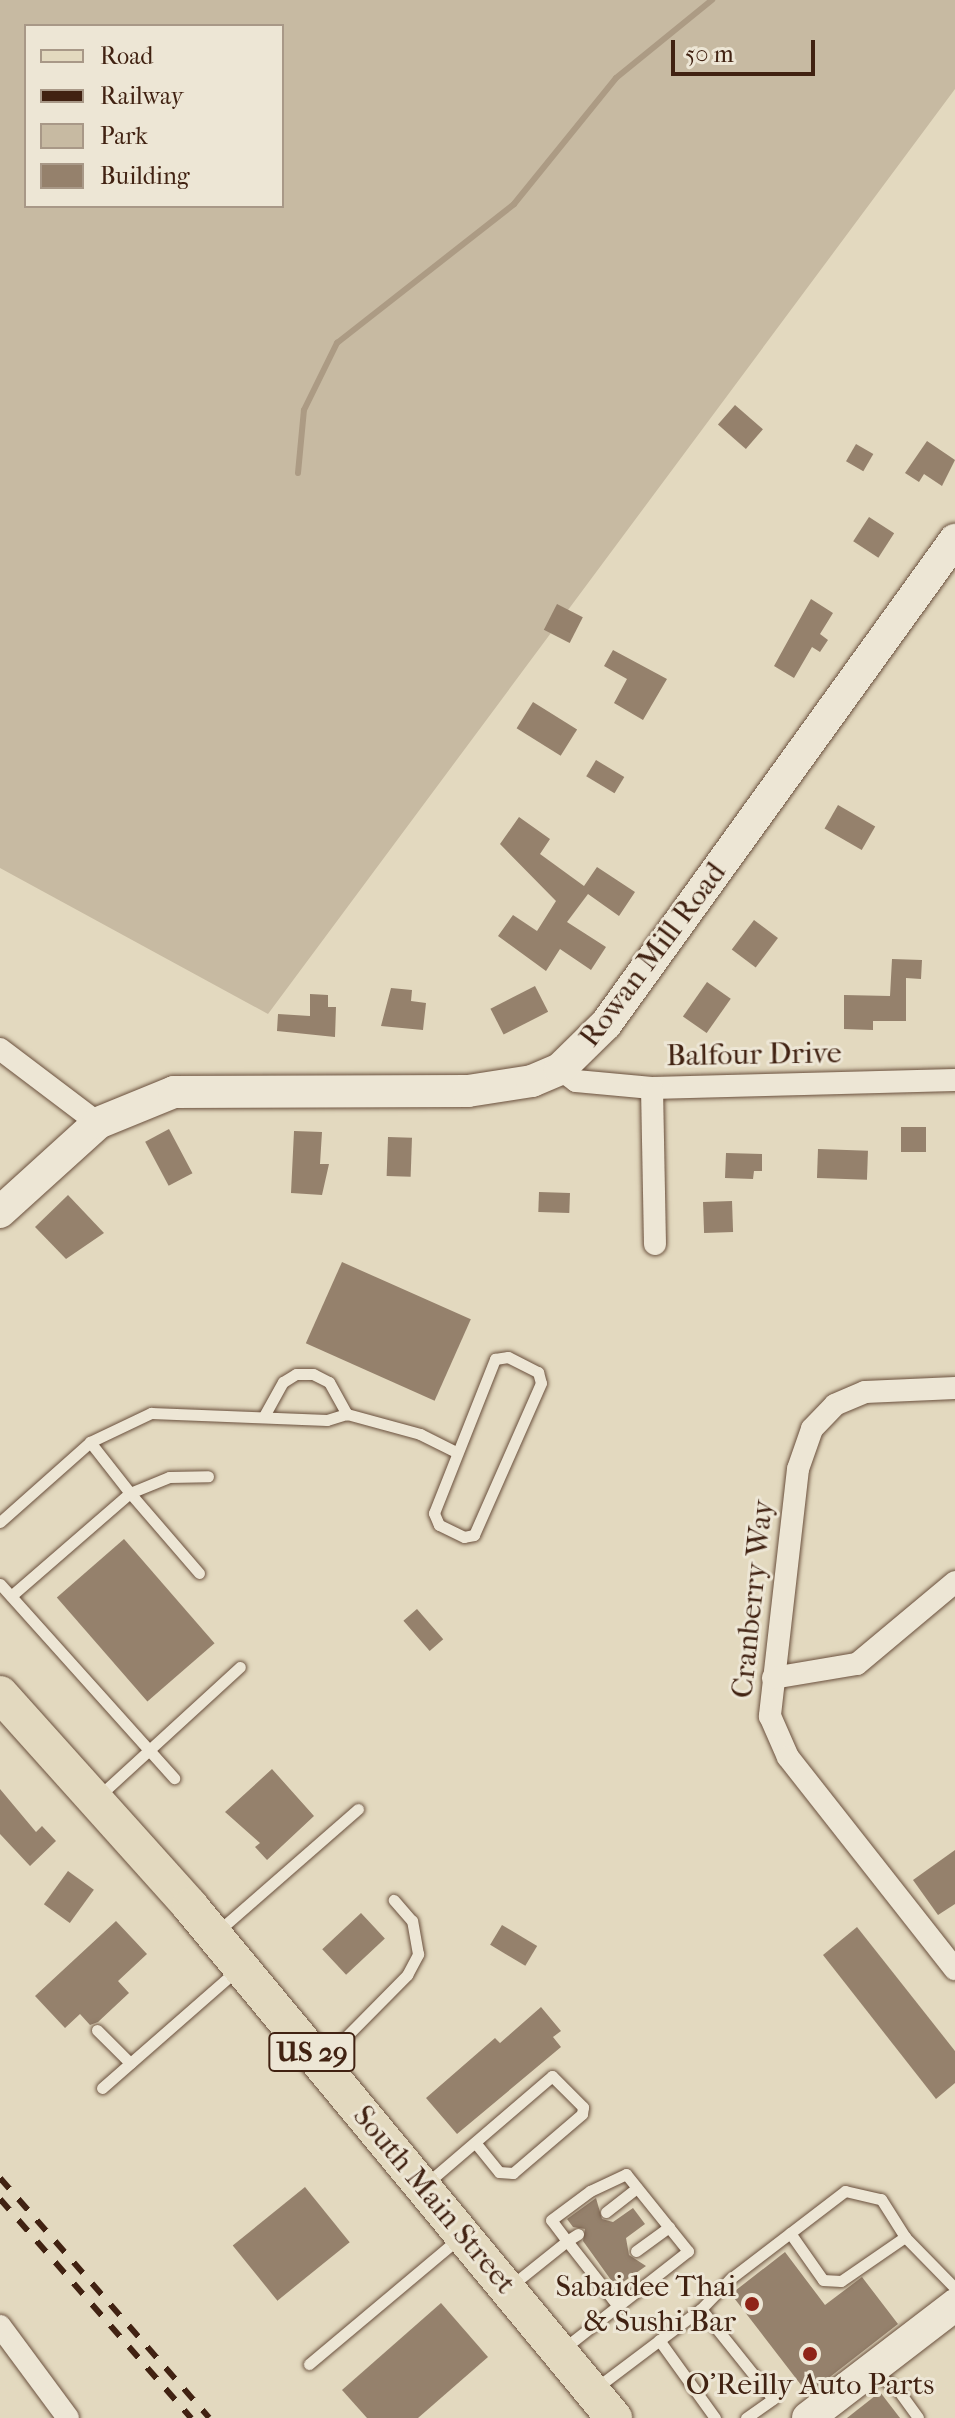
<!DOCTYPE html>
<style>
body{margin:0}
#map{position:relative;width:955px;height:2418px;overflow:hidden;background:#e3d9bf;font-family:"IM FELL French Canon",serif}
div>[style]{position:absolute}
.green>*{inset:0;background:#c7baa2}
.stream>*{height:6px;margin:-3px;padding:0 3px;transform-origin:3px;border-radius:3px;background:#ac9b84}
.building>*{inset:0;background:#95816c;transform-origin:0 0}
.roads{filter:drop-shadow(0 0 2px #6a503d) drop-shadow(0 0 2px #6a503d)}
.lane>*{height:11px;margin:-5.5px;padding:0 5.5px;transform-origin:5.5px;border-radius:5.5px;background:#ede6d5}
.street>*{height:22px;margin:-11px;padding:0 11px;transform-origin:11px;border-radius:11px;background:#ede6d5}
.secondary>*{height:32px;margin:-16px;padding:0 16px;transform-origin:16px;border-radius:16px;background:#ede6d5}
.primary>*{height:36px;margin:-18px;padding:0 18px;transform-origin:18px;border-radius:18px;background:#e3d9bf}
.rail>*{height:6px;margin-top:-3px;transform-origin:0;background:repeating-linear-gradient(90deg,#412212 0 14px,transparent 0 28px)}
.dots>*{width:22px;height:22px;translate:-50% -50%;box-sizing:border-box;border:4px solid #ede6d5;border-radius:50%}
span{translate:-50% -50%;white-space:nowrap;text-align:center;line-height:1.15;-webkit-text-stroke:6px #ede6d5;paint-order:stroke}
.shield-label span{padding:2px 6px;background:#ede6d5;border:2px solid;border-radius:6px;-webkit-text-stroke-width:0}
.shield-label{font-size:28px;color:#412212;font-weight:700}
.street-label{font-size:30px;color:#412212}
.poi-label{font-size:30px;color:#412212}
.right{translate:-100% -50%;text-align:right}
.legend{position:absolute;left:24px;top:24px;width:260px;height:184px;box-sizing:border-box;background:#ede6d5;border:2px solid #a89887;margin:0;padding:10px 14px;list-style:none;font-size:24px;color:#412212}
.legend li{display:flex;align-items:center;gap:16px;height:40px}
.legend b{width:40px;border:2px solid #a89887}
.scale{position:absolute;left:671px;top:40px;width:144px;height:36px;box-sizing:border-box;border:4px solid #412212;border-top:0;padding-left:10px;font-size:24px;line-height:28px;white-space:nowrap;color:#412212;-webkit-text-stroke:6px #ede6d5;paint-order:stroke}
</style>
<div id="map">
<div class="green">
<div style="clip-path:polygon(evenodd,0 0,955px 0,955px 89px,268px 1014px,0 868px,0 0,26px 26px,282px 26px,282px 206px,26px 206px,26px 26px)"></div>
</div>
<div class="stream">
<div style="left:298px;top:473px;width:63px;rotate:-84.6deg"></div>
<div style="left:304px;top:410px;width:75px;rotate:-63.8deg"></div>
<div style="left:337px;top:343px;width:225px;rotate:-38.1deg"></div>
<div style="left:514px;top:204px;width:162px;rotate:-51deg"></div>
<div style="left:616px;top:78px;width:124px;rotate:-39.1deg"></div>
</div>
<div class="building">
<div style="left:735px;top:405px;width:37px;height:26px;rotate:41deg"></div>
<div style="clip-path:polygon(927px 441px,955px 460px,942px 486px,924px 474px,919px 482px,905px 473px)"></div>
<div style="left:856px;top:444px;width:20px;height:20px;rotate:30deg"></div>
<div style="left:869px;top:517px;width:30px;height:29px;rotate:33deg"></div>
<div style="clip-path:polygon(811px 599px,833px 613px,820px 634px,828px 640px,820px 652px,812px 647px,794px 678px,774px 666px)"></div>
<div style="left:557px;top:604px;width:29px;height:29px;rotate:27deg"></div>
<div style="clip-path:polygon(613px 650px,667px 679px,643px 720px,614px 703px,627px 679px,604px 666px)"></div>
<div style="left:533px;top:702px;width:52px;height:31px;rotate:32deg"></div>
<div style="left:596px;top:760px;width:33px;height:19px;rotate:31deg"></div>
<div style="left:838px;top:805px;width:43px;height:27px;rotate:30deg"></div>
<div style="clip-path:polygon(519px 817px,550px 839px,540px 854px,584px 886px,597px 867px,635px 892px,619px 916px,588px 894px,567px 922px,606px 947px,591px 970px,560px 949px,546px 971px,498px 936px,513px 915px,537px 931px,556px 901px,500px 844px)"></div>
<div style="left:754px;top:920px;width:30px;height:37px;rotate:37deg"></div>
<div style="clip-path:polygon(892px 959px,922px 960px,921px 979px,906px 978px,906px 1021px,873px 1021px,873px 1030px,844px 1029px,844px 995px,890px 996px)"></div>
<div style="left:707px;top:982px;width:29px;height:42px;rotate:35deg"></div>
<div style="left:535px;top:986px;width:29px;height:50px;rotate:63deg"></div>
<div style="clip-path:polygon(391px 988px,412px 990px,411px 1001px,426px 1003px,423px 1030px,381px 1026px)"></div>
<div style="clip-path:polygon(310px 994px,328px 995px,328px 1007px,336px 1007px,335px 1037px,277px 1031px,278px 1014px,310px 1016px)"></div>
<div style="left:901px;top:1127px;width:25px;height:25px"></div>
<div style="left:169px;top:1129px;width:50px;height:27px;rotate:62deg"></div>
<div style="clip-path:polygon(294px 1131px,322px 1132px,320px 1164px,329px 1164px,322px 1195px,291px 1193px)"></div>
<div style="left:388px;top:1137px;width:24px;height:39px;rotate:2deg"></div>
<div style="left:818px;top:1149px;width:50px;height:29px;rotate:2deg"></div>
<div style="clip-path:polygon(726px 1153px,762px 1154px,762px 1171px,754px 1171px,753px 1179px,725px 1178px)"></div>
<div style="left:539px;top:1192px;width:31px;height:20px;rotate:2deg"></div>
<div style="clip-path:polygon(68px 1195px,104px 1233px,66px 1259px,35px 1227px)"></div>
<div style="left:732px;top:1201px;width:31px;height:29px;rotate:88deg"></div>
<div style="left:342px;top:1262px;width:141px;height:89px;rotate:24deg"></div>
<div style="left:124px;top:1539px;width:138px;height:89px;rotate:49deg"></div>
<div style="left:417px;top:1609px;width:40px;height:18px;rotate:49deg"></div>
<div style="clip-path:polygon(272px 1769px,314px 1816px,267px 1860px,255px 1847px,260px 1843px,225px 1812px)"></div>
<div style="clip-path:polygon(0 1789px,36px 1832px,42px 1826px,56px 1841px,30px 1866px,0 1834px)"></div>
<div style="clip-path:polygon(955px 1850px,955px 1904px,938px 1915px,913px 1880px)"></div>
<div style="left:68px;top:1871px;width:32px;height:41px;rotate:36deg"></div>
<div style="left:361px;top:1913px;width:35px;height:53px;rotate:47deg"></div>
<div style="clip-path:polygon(116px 1921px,147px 1954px,118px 1981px,129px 1993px,98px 2022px,90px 2025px,80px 2014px,65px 2028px,35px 1996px)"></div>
<div style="left:502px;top:1925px;width:41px;height:23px;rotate:31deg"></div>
<div style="clip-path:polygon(857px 1927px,955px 2051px,955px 2083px,936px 2099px,823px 1955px)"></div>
<div style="clip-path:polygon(541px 2007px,561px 2031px,553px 2037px,561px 2047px,457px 2134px,426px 2098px,495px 2038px,500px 2043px)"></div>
<div style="left:305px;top:2187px;width:71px;height:93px;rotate:51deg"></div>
<div style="clip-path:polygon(596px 2198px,602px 2219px,613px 2222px,633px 2208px,645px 2224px,626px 2238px,629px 2255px,646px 2266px,616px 2287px,583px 2241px,585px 2229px,573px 2227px,567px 2219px)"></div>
<div style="clip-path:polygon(785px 2252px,825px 2305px,862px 2277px,898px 2324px,808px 2394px,731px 2294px)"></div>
<div style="clip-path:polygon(441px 2303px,488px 2357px,418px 2418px,367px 2418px,342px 2390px)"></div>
<div style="clip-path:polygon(880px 2392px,900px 2418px,847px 2418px)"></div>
</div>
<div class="roads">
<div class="lane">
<div style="left:508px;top:1357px;width:34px;rotate:27deg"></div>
<div style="left:538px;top:1372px;width:11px;rotate:75deg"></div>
<div style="left:541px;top:1383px;width:166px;rotate:113.8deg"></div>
<div style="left:474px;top:1535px;width:10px;rotate:169deg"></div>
<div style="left:464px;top:1537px;width:28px;rotate:-154deg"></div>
<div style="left:439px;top:1525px;width:13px;rotate:-113deg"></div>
<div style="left:434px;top:1513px;width:166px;rotate:-68.4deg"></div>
<div style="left:495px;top:1359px;width:13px;rotate:-9deg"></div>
<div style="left:264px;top:1416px;width:39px;rotate:-61deg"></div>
<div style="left:283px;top:1382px;width:15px;rotate:-32deg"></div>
<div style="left:296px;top:1374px;width:17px"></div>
<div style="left:313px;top:1374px;width:18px;rotate:27deg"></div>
<div style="left:329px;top:1382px;width:37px;rotate:61deg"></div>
<div style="left:0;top:1522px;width:120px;rotate:-41.6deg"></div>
<div style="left:90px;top:1442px;width:68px;rotate:-25.4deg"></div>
<div style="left:151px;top:1413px;width:176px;rotate:2.3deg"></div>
<div style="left:327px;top:1420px;width:21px;rotate:-17deg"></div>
<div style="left:347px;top:1414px;width:76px;rotate:15.3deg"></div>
<div style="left:420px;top:1434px;width:40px;rotate:26.6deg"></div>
<div style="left:199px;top:1573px;width:106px;rotate:-130.8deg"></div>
<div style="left:130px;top:1493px;width:42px;rotate:-22.3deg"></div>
<div style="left:169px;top:1477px;width:39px;rotate:-1deg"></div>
<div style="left:0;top:1584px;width:261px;rotate:48.1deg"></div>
<div style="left:11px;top:1596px;width:157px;rotate:-40.9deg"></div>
<div style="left:130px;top:1493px;width:65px;rotate:-128.1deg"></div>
<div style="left:99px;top:1796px;width:191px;rotate:-42.5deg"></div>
<div style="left:217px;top:1932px;width:187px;rotate:-41.1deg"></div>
<div style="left:97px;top:2030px;width:47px;rotate:45deg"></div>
<div style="left:323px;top:2060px;width:120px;rotate:-45.3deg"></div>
<div style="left:407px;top:1975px;width:24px;rotate:-62deg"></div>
<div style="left:418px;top:1954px;width:34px;rotate:-100deg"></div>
<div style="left:412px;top:1921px;width:28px;rotate:-131deg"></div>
<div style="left:102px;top:2088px;width:179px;rotate:-41.2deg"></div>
<div style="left:426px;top:2184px;width:166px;rotate:-40.6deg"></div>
<div style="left:552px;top:2076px;width:44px;rotate:45deg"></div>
<div style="left:583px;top:2107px;width:7px;rotate:98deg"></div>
<div style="left:582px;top:2114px;width:91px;rotate:139.5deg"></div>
<div style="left:513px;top:2173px;width:14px;rotate:-176deg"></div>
<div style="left:499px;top:2172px;width:38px;rotate:-129deg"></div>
<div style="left:606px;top:2212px;width:39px;rotate:-38deg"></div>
<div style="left:790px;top:2233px;width:57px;rotate:54.9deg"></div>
<div style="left:823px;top:2280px;width:18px;rotate:3deg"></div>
<div style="left:841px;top:2281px;width:78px;rotate:-34.5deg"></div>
<div style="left:578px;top:2234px;width:13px;rotate:148deg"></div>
<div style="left:567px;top:2241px;width:83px;rotate:51.9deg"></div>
<div style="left:636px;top:2251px;width:41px;rotate:-36deg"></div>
<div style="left:512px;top:2285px;width:70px;rotate:-38.7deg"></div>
<div style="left:567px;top:2241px;width:26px;rotate:-127deg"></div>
<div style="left:551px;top:2220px;width:49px;rotate:-36.6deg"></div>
<div style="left:590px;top:2191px;width:40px;rotate:-25deg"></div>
<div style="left:626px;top:2174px;width:99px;rotate:51.2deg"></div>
<div style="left:688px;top:2251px;width:159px;rotate:141.9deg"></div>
<div style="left:701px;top:2309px;width:42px;rotate:-46deg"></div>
<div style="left:730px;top:2279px;width:145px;rotate:-37.4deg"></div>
<div style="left:845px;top:2191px;width:37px;rotate:13deg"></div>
<div style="left:881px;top:2199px;width:45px;rotate:57.7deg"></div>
<div style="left:905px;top:2237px;width:71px;rotate:45.6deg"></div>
<div style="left:659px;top:2340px;width:96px;rotate:54.3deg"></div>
<div style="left:309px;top:2364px;width:196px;rotate:-40deg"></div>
<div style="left:874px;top:2372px;width:30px;rotate:37deg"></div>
<div style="left:898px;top:2390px;width:34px;rotate:54deg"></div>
<div style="left:596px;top:2388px;width:131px;rotate:-37deg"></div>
<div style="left:701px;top:2309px;width:115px;rotate:51.3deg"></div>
<div style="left:773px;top:2399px;width:33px;rotate:145deg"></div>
</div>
<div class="street">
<div style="left:0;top:1049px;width:123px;rotate:37.1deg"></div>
<div style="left:560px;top:1069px;width:20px;rotate:37deg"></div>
<div style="left:576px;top:1081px;width:76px;rotate:5.3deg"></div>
<div style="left:652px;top:1088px;width:303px;rotate:-1.5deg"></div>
<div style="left:652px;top:1088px;width:156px;rotate:88.9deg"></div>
<div style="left:955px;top:1388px;width:90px;rotate:177.5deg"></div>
<div style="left:865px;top:1392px;width:33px;rotate:157deg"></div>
<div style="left:835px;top:1405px;width:33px;rotate:134deg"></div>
<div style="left:812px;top:1429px;width:42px;rotate:109.3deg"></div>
<div style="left:798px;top:1469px;width:249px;rotate:96.5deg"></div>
<div style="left:770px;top:1716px;width:45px;rotate:66.3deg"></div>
<div style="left:788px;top:1757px;width:270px;rotate:51.8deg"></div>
<div style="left:773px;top:1678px;width:85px;rotate:-9.5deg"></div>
<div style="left:857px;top:1664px;width:128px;rotate:-39.9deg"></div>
<div style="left:0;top:2326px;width:114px;rotate:53.5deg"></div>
</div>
<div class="secondary">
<div style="left:0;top:1212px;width:132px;rotate:-42.2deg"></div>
<div style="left:98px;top:1123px;width:82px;rotate:-22.2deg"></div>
<div style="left:174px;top:1092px;width:294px;rotate:-0.2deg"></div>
<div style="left:468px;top:1091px;width:65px;rotate:-8.9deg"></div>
<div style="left:532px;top:1081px;width:30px;rotate:-23deg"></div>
<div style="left:560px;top:1069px;width:64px;rotate:-44.4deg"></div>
<div style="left:606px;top:1024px;width:597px;rotate:-54.21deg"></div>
<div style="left:808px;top:2418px;width:185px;rotate:-37.5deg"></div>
</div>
<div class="primary">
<div style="left:0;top:1694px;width:285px;rotate:48.1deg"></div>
<div style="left:190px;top:1906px;width:665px;rotate:50.37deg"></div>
</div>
</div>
<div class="rail">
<div style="left:0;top:2178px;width:318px;rotate:48.9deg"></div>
<div style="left:0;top:2199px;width:291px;rotate:48.9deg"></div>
</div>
<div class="dots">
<div style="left:752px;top:2304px;background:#8f2418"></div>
<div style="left:810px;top:2354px;background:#8f2418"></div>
</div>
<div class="shield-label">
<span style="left:312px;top:2052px">US 29</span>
</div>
<div class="street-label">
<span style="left:653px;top:955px;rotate:-53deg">Rowan Mill Road</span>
<span style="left:754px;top:1055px;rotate:-1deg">Balfour Drive</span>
<span style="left:753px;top:1599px;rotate:-84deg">Cranberry Way</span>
<span style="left:434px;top:2200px;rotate:50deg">South Main Street</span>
</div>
<div class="poi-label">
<span class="right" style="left:736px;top:2304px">Sabaidee Thai<br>&amp; Sushi Bar</span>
<span style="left:810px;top:2385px">O'Reilly Auto Parts</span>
</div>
<ul class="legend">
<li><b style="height:10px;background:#e3d9bf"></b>Road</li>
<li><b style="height:10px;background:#412212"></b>Railway</li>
<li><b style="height:22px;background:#c7baa2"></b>Park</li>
<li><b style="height:22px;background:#95816c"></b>Building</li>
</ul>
<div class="scale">50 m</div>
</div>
